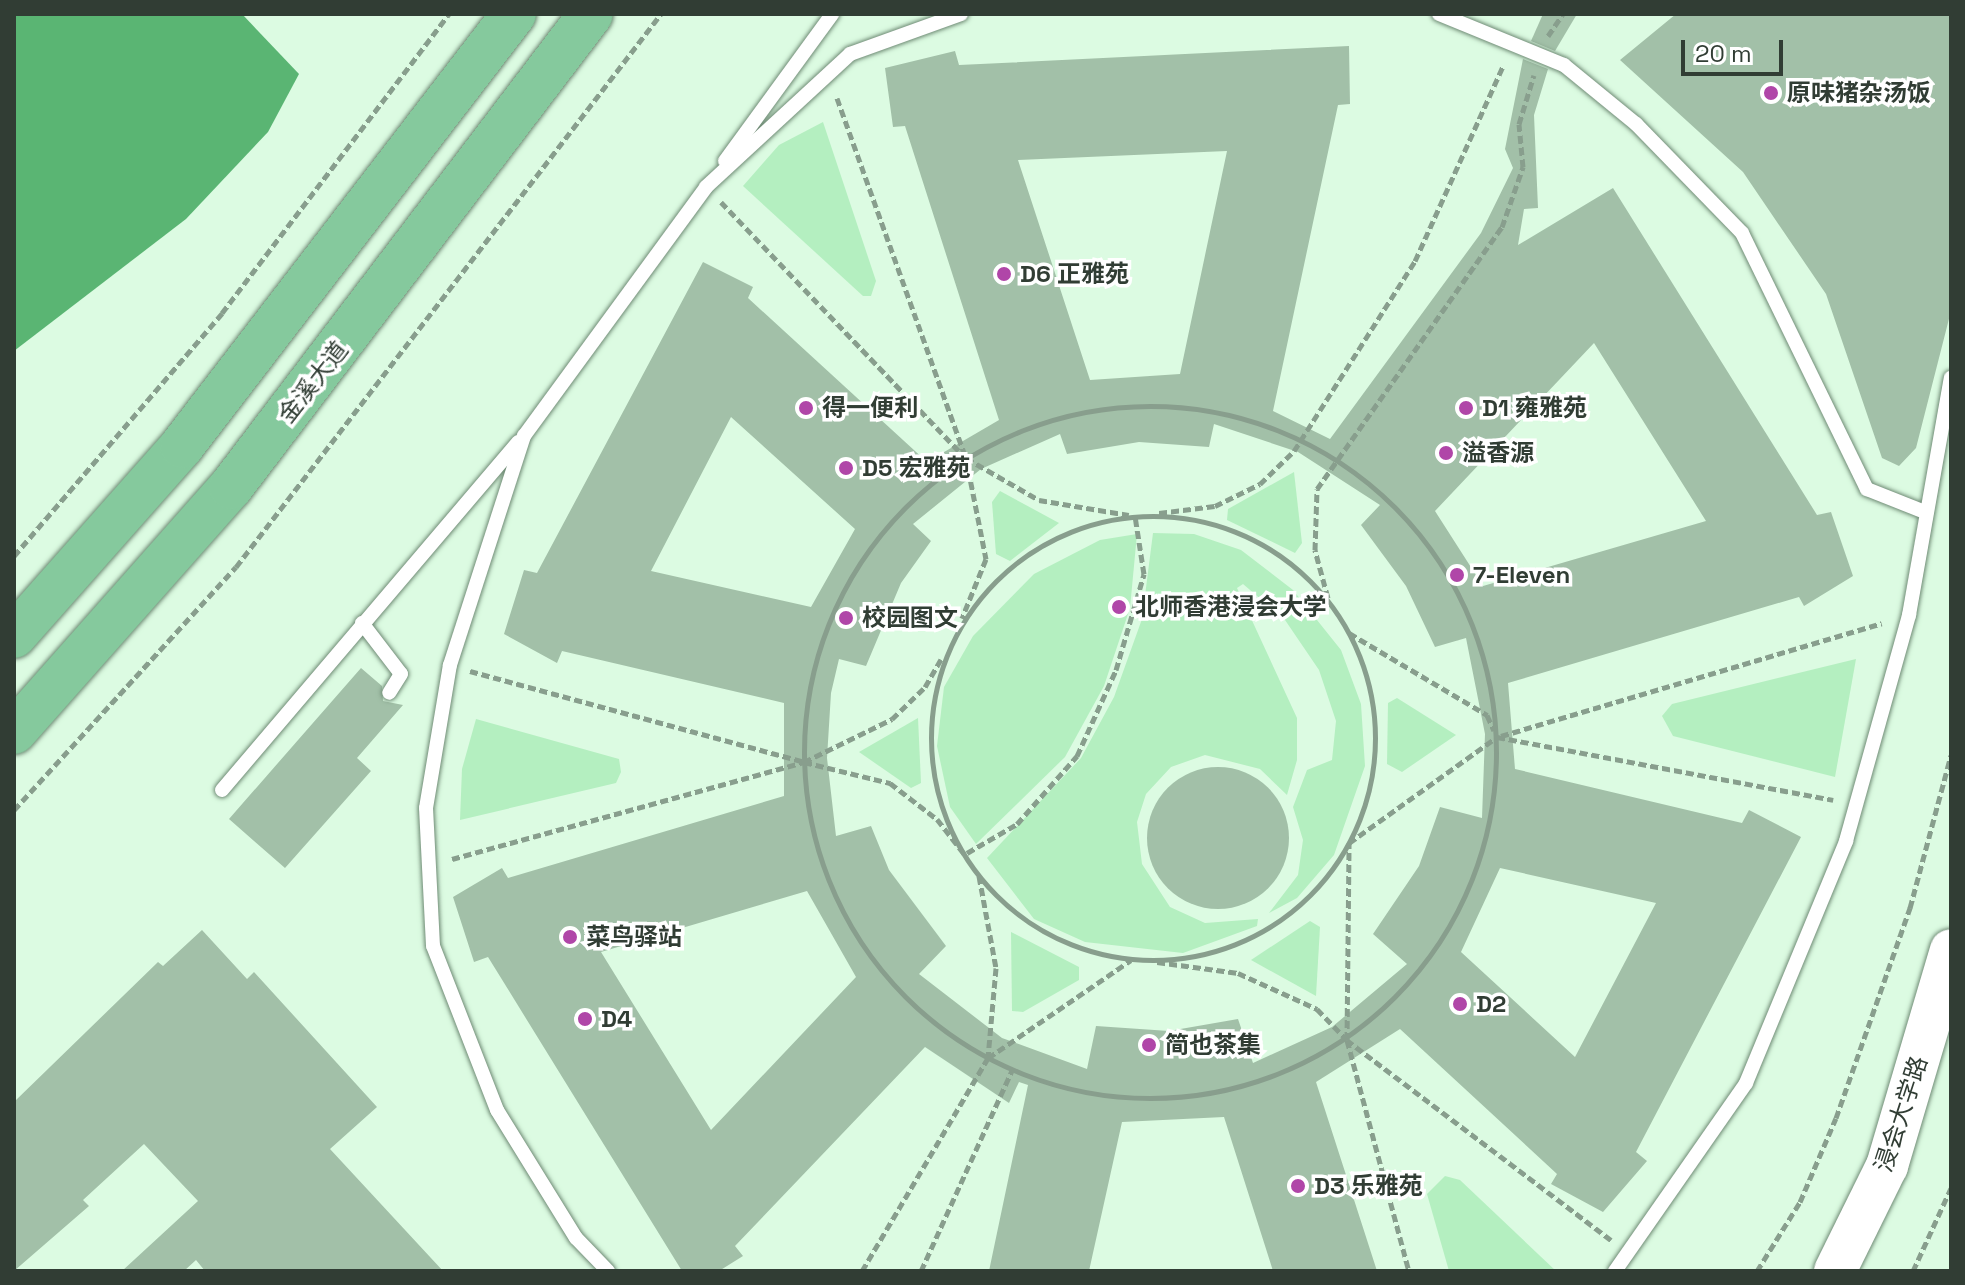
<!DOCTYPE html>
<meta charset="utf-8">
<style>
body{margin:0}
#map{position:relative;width:1965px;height:1285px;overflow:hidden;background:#dcfbe2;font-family:"Space Grotesk","Noto Sans SC",sans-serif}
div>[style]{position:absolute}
.green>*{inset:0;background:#b4efc0}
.water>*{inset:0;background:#5ab573}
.building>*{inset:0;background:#a2c0a8}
.round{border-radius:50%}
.path>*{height:5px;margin-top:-2.5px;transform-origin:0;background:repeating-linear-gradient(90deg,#889e8d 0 8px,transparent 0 12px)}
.path>.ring{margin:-2.5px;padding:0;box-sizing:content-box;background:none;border:5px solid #889e8d;border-radius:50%}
.roads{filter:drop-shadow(0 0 2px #6f8b75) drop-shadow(0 0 2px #6f8b75)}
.lane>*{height:14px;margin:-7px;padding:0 7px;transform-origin:7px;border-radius:7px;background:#fff}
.secondary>*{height:42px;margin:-21px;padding:0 21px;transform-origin:21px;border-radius:21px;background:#fff}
.primary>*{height:44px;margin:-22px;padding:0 22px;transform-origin:22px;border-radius:22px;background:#85c99d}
.dots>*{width:22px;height:22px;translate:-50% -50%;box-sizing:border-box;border:4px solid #fff;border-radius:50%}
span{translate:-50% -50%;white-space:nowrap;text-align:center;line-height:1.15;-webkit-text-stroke:7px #fff;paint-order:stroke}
.poi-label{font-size:24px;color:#313d34;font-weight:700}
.left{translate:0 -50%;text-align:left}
.street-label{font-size:24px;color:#313d34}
.frame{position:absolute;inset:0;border:16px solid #313d34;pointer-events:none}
.scale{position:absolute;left:1681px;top:40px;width:102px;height:36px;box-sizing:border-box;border:4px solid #313d34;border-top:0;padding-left:10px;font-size:24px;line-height:28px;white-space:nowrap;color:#313d34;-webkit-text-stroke:6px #fff;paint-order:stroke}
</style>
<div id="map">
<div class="green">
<div style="clip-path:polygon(823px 122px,876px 281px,871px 296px,863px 296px,743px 186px,779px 145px)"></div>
<div style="clip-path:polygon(1294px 472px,1302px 543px,1295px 553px,1227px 520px,1228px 509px)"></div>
<div style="clip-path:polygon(1000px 491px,1059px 523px,1010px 561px,996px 554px,992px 502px)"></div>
<div style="clip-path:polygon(1153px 533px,1194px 534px,1241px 550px,1293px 590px,1341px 650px,1361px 704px,1365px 766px,1334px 855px,1297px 898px,1269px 913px,1298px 875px,1303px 840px,1293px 807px,1307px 770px,1332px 760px,1336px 721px,1319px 670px,1285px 620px,1243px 584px,1237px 588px,1297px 718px,1297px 760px,1287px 795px,1260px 769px,1205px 755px,1171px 767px,1146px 794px,1137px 822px,1142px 864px,1170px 907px,1205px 923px,1258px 919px,1257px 926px,1183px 953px,1085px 942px,1034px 919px,987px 858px,1081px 758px,1114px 697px,1142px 619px)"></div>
<div style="clip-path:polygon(1137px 534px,1130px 608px,1104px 686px,1065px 757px,976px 844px,950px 807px,937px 746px,944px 687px,973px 636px,1034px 574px,1100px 540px)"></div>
<div style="clip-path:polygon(1856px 659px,1835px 777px,1673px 736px,1662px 716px,1672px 704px)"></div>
<div style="clip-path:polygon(1397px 698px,1456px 735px,1402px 772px,1387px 764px,1388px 703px)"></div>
<div style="clip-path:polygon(918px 718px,921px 783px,911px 788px,859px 752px)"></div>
<div style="clip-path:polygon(476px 719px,619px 759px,621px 772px,616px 783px,460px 820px,462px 769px)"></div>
<div style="clip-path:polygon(1310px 921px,1320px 927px,1316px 996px,1251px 960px)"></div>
<div style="clip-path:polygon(1011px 932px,1079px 967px,1079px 980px,1023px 1012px,1012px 1011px)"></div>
<div style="clip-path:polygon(1445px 1176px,1460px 1180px,1556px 1271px,1449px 1271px,1427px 1194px)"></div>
</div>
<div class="water">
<div style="clip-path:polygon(14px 14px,242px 14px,299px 74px,268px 132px,186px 219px,14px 351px)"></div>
</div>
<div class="building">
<div style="clip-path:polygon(1543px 14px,1577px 14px,1555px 51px,1531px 41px)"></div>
<div style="clip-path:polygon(1676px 14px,1951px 14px,1951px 311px,1916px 448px,1899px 466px,1882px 458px,1826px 294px,1743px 172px,1620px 60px)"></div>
<div style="clip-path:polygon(evenodd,1349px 46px,1350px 104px,1338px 105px,1273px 411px,1330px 439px,1481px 233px,1513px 168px,1505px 149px,1523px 59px,1548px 69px,1534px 115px,1538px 208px,1524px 209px,1518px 245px,1613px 188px,1817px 515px,1831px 512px,1853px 576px,1804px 606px,1799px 597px,1508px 683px,1515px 769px,1742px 823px,1749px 810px,1801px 837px,1636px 1152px,1647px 1161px,1603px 1212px,1551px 1184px,1557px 1174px,1400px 1029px,1316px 1082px,1377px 1271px,1273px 1271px,1224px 1117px,1122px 1122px,1089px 1271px,989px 1271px,1028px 1085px,1019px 1082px,1009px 1103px,925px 1047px,735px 1246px,743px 1256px,719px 1271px,682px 1271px,488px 957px,474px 962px,453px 897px,502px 868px,508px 878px,784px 796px,784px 703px,562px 651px,557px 663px,504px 634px,524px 570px,537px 573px,703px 262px,753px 287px,748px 298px,927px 462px,999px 420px,905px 126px,893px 127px,885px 68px,955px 51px,959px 65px,1349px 46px,1227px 151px,1180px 374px,1090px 380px,1018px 160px,1227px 151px,1349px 46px,1594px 343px,1706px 521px,1483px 586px,1435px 511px,1594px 343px,1349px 46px,731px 417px,855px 529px,811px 607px,651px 571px,731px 417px,1349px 46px,1214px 424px,1298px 452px,1380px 505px,1361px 525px,1406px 586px,1435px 647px,1466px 638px,1485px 734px,1482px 818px,1440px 807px,1419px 866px,1373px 934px,1407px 964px,1332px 1027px,1253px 1063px,1238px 1019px,1169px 1031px,1096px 1026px,1087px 1069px,1002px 1038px,919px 974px,946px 946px,889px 870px,871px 826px,836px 836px,827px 758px,831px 693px,839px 659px,866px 666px,901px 583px,931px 541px,913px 524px,981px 469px,1060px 434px,1067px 454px,1139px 442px,1209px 447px,1214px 424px,1349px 46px,1500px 868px,1656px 903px,1575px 1057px,1461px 952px,1500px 868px,1349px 46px,807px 891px,856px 977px,711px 1130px,601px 952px,807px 891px)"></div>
<div style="clip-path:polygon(361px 668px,382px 686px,383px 701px,403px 705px,357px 758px,371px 771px,285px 868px,229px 819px)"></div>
<div class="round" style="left:1147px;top:767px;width:142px;height:142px"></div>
<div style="clip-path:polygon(202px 930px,247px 979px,254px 972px,377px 1107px,330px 1149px,443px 1271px,205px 1271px,196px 1260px,184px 1271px,122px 1271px,198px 1201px,144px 1144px,83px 1200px,89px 1206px,14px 1271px,14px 1102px,158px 962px,163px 966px)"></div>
</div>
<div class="path">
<div style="left:1548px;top:36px;width:27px;rotate:-56deg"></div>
<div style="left:837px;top:98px;width:382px;rotate:70.3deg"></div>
<div style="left:966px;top:458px;width:84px;rotate:29.9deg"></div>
<div style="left:1039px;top:500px;width:91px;rotate:9.5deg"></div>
<div style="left:721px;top:202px;width:354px;rotate:46.3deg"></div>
<div style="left:966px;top:458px;width:103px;rotate:78.8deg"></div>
<div style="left:986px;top:559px;width:64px;rotate:112.1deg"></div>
<div class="ring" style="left:804px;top:406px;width:687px;height:687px"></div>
<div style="left:1159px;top:513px;width:56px;rotate:-7.1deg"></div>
<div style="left:1215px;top:506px;width:50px;rotate:-26.1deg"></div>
<div style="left:1260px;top:484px;width:47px;rotate:-44.1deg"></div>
<div style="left:1294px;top:451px;width:225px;rotate:-57.5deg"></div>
<div style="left:1415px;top:261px;width:214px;rotate:-65.7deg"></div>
<div class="ring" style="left:931px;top:516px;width:439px;height:439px"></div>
<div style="left:14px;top:556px;width:320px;rotate:-49.4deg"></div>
<div style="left:222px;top:313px;width:375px;rotate:-52.8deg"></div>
<div style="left:1328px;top:598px;width:50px;rotate:-105.2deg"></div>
<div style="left:1315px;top:550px;width:61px;rotate:-88.1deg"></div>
<div style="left:1317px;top:489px;width:321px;rotate:-54.8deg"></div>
<div style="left:1502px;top:227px;width:64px;rotate:-70.7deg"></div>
<div style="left:1523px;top:167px;width:43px;rotate:-95.3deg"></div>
<div style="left:1519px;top:124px;width:51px;rotate:-73deg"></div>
<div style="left:1349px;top:633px;width:161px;rotate:30.7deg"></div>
<div style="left:1487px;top:715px;width:17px;rotate:66deg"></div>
<div style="left:470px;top:671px;width:346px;rotate:15.2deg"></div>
<div style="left:804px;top:762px;width:98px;rotate:-26deg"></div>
<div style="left:892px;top:719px;width:46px;rotate:-44.1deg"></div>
<div style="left:925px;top:687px;width:32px;rotate:-60deg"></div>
<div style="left:1501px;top:736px;width:397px;rotate:-16.5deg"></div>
<div style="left:14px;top:810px;width:329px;rotate:-47.6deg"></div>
<div style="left:236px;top:567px;width:697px;rotate:-52.46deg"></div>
<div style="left:967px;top:853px;width:58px;rotate:-30.1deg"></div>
<div style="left:1017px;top:824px;width:91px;rotate:-48.6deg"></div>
<div style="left:1077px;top:756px;width:94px;rotate:-65.6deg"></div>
<div style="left:1116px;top:670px;width:100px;rotate:-73.7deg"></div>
<div style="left:1144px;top:574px;width:59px;rotate:-98.8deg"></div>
<div style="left:452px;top:859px;width:365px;rotate:-15.4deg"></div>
<div style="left:804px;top:762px;width:89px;rotate:13.7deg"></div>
<div style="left:890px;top:783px;width:59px;rotate:37.5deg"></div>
<div style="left:937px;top:819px;width:46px;rotate:52.1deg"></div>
<div style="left:979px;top:876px;width:94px;rotate:79.5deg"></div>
<div style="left:996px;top:968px;width:90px;rotate:95.1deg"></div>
<div style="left:1157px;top:962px;width:82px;rotate:7.7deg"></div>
<div style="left:1238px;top:973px;width:87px;rotate:24.5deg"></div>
<div style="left:1317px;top:1009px;width:43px;rotate:45.9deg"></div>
<div style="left:1347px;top:1040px;width:239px;rotate:75deg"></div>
<div style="left:1611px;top:1240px;width:331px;rotate:-142.9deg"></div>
<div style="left:1347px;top:1040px;width:197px;rotate:-89.4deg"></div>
<div style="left:1349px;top:843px;width:182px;rotate:-35.6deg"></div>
<div style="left:1497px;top:737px;width:342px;rotate:10.6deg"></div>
<div style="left:862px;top:1271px;width:247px;rotate:-59.4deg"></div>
<div style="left:988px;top:1058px;width:173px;rotate:-34.4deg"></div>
<div style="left:921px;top:1271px;width:223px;rotate:-65.6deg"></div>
<div style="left:1757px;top:1271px;width:81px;rotate:-58.1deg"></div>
<div style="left:1800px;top:1202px;width:91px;rotate:-66.8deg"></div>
<div style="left:1836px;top:1118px;width:223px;rotate:-70.6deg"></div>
<div style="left:1910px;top:908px;width:158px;rotate:-75deg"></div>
<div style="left:1913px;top:1271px;width:91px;rotate:-65.4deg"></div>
</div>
<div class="roads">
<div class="lane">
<div style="left:1439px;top:14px;width:135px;rotate:22.2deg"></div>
<div style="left:1564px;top:65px;width:93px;rotate:39.3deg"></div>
<div style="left:1636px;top:124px;width:152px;rotate:45.8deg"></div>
<div style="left:1742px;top:233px;width:285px;rotate:64deg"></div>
<div style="left:1867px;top:489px;width:62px;rotate:21.6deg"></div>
<div style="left:725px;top:161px;width:182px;rotate:-53.9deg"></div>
<div style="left:362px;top:623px;width:64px;rotate:52.6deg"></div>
<div style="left:401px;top:674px;width:22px;rotate:122deg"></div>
<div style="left:222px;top:790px;width:457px;rotate:-49.6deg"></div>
<div style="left:608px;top:1271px;width:46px;rotate:-134.1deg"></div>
<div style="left:576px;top:1238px;width:150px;rotate:-121.7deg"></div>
<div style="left:497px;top:1110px;width:176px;rotate:-111.3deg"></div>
<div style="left:433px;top:946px;width:138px;rotate:-92.9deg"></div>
<div style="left:426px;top:808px;width:145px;rotate:-80.5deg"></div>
<div style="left:450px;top:665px;width:241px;rotate:-72.1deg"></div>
<div style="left:524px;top:436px;width:308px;rotate:-53.8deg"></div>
<div style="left:706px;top:187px;width:196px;rotate:-42.7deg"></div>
<div style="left:850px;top:54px;width:118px;rotate:-19.8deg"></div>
<div style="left:1615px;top:1271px;width:229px;rotate:-55.1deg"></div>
<div style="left:1746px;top:1083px;width:262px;rotate:-67.5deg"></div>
<div style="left:1846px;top:841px;width:235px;rotate:-74.4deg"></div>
<div style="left:1909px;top:615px;width:241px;rotate:-80deg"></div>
</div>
<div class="secondary">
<div style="left:1835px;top:1271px;width:117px;rotate:-63.7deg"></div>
<div style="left:1887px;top:1166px;width:225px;rotate:-73.5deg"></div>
</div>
<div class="primary">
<div style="left:14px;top:636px;width:254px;rotate:-48.5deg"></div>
<div style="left:182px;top:446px;width:545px;rotate:-52.46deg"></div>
<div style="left:14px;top:732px;width:327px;rotate:-48.5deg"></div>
<div style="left:231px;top:487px;width:594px;rotate:-52.73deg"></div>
</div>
</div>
<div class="dots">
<div style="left:1771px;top:93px;background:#b046a8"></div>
<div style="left:1004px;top:274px;background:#b046a8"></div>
<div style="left:806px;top:408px;background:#b046a8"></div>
<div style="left:1466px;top:408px;background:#b046a8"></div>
<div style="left:1446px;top:453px;background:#b046a8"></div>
<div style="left:846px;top:468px;background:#b046a8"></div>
<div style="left:1457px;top:575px;background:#b046a8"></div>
<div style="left:1119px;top:607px;background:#b046a8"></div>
<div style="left:846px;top:618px;background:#b046a8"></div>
<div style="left:570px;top:937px;background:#b046a8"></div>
<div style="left:1460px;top:1004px;background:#b046a8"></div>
<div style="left:585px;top:1019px;background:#b046a8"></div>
<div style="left:1149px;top:1045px;background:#b046a8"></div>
<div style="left:1298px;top:1186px;background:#b046a8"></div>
</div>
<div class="poi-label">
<span class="left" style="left:1787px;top:93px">原味猪杂汤饭</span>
<span class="left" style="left:1020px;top:274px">D6 正雅苑</span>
<span class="left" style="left:822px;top:408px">得一便利</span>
<span class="left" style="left:1482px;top:408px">D1 雍雅苑</span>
<span class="left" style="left:1462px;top:453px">溢香源</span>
<span class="left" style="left:862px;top:468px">D5 宏雅苑</span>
<span class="left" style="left:1473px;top:575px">7-Eleven</span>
<span class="left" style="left:1135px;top:607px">北师香港浸会大学</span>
<span class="left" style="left:862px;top:618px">校园图文</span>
<span class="left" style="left:586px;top:937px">菜鸟驿站</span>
<span class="left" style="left:1476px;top:1004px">D2</span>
<span class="left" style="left:601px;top:1019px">D4</span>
<span class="left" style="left:1165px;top:1045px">简也茶集</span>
<span class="left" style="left:1314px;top:1186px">D3 乐雅苑</span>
</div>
<div class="street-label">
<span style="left:313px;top:382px;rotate:-52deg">金溪大道</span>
<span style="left:1901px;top:1114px;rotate:-72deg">浸会大学路</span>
</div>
<div class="frame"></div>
<div class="scale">20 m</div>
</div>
